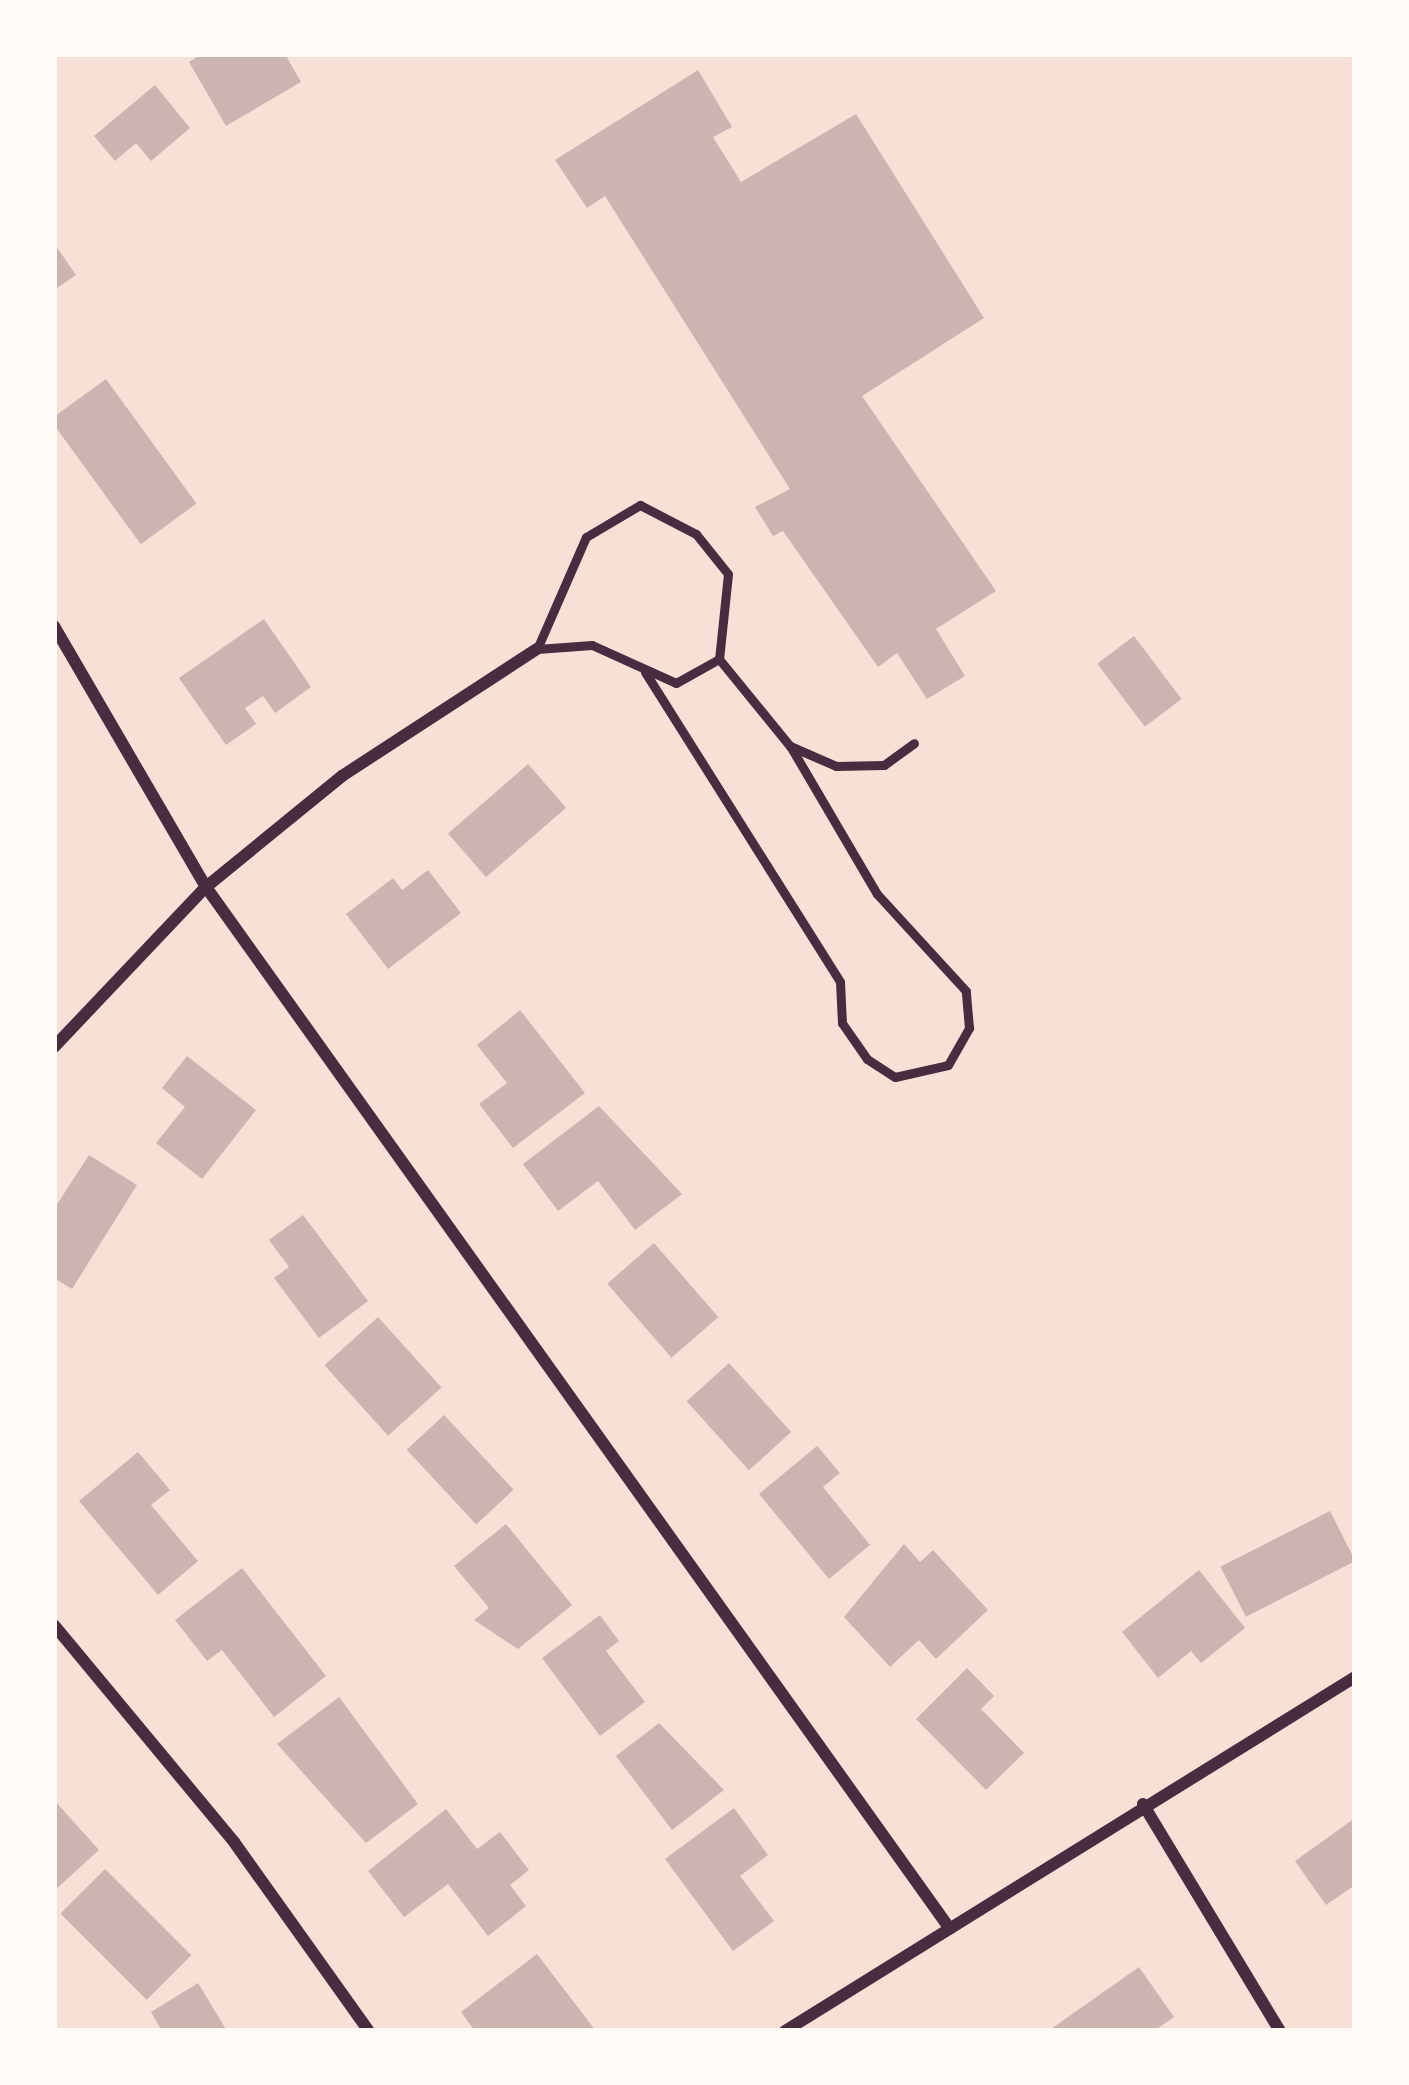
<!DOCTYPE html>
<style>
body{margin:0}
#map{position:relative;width:1409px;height:2085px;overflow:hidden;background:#f7e1d7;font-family:Quicksand,sans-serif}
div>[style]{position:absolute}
.building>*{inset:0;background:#ccb4b1;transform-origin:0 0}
.service>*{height:9px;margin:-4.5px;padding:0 4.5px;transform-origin:4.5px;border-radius:4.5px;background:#4a2c40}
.minor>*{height:12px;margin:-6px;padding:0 6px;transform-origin:6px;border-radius:6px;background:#4a2c40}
span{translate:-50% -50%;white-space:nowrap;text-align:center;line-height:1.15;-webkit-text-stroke:12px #fffaf5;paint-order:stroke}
.frame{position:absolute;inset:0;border:57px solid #fffaf5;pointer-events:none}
</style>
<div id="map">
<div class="building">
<div style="clip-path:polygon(202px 54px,285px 54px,301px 82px,226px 126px,189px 62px)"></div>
<div style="clip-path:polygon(698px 70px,732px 127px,713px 137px,741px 182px,856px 114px,984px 318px,862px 396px,996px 591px,936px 629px,965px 676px,927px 699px,897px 653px,878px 667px,783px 531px,773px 536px,755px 507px,790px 489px,605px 196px,587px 208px,555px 160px)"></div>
<div style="clip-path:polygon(155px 85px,190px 128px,151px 161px,136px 143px,115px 161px,94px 136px)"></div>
<div style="clip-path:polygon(54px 243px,76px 275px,54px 290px)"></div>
<div style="left:106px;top:379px;width:154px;height:69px;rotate:54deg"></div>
<div style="clip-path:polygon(264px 619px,311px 687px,275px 713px,263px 696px,245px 708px,256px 724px,226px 745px,179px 678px)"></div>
<div style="left:1134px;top:636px;width:79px;height:46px;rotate:53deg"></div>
<div style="left:528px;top:764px;width:58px;height:106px;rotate:49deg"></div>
<div style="clip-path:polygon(428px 870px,461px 913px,388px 969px,346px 914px,393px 878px,402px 890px)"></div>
<div style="clip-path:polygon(520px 1010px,585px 1093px,513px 1148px,479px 1104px,507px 1083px,477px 1045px)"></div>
<div style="clip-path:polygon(187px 1056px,256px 1110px,202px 1179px,156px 1143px,185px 1107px,162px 1088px)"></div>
<div style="clip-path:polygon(599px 1106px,682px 1194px,635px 1230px,598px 1181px,558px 1211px,523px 1164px)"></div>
<div style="clip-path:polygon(89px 1155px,137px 1185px,72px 1289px,54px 1278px,54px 1209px)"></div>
<div style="clip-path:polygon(303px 1215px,368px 1301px,319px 1338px,274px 1278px,289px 1267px,269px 1240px)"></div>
<div style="left:654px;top:1243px;width:98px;height:62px;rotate:49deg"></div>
<div style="left:378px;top:1317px;width:95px;height:72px;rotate:48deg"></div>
<div style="left:729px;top:1363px;width:93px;height:57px;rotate:48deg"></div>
<div style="left:444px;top:1415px;width:102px;height:51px;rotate:47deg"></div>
<div style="clip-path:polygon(817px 1446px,840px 1473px,823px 1487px,870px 1545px,829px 1579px,759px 1494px)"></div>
<div style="clip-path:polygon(138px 1452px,170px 1490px,151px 1505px,198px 1561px,158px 1595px,79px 1501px)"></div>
<div style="left:1330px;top:1511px;width:56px;height:123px;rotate:63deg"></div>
<div style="clip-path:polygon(506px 1524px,572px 1605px,518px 1649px,474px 1620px,489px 1608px,454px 1566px)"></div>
<div style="clip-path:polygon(904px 1544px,920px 1562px,933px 1550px,988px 1610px,936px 1659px,919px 1640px,890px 1667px,844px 1617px)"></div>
<div style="clip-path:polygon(242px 1568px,326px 1676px,274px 1717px,222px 1650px,207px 1661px,175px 1620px)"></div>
<div style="clip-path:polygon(1199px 1570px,1245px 1628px,1201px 1663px,1191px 1651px,1158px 1678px,1122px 1632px)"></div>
<div style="clip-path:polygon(600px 1615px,619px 1641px,606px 1651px,645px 1702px,600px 1736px,542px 1658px)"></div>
<div style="clip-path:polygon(967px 1668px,994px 1696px,981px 1709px,1024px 1753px,986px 1790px,916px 1719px)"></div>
<div style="clip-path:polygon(339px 1697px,418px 1804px,366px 1843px,277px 1744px)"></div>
<div style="clip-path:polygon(659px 1723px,724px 1790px,672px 1830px,616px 1756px)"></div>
<div style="clip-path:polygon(54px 1800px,99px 1850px,54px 1891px)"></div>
<div style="clip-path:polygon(734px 1808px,768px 1855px,740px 1876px,774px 1921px,733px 1951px,665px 1859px)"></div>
<div style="clip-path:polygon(446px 1809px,477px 1849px,500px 1832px,529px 1870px,510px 1885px,526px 1906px,488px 1936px,448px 1884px,404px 1917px,368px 1871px)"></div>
<div style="clip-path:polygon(1355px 1818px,1355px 1885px,1326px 1905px,1295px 1861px)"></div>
<div style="left:105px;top:1869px;width:122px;height:63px;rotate:45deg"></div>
<div style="clip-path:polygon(537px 1954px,596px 2031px,475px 2031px,461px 2012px)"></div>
<div style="clip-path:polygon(1139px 1967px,1174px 2017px,1154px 2031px,1048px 2031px)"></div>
<div style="clip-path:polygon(198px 1983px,227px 2031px,162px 2031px,151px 2012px)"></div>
</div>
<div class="service">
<div style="left:537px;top:649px;width:122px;rotate:-66.4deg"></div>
<div style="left:586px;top:537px;width:63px;rotate:-30.7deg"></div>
<div style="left:640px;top:505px;width:63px;rotate:27.4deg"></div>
<div style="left:696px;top:534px;width:51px;rotate:51.3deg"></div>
<div style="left:728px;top:574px;width:85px;rotate:96deg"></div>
<div style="left:719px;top:659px;width:112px;rotate:50.8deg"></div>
<div style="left:790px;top:746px;width:50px;rotate:23.5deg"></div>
<div style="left:836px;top:766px;width:48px;rotate:-1.2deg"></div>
<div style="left:884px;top:765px;width:37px;rotate:-36deg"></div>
<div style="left:537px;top:649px;width:55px;rotate:-4.2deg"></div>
<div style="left:592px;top:645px;width:92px;rotate:24.3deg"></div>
<div style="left:676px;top:683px;width:49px;rotate:-29.2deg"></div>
<div style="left:645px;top:672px;width:366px;rotate:57.8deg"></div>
<div style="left:840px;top:982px;width:41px;rotate:87.2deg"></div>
<div style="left:842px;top:1023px;width:44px;rotate:55.2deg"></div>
<div style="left:867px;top:1059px;width:33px;rotate:33deg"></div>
<div style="left:895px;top:1077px;width:54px;rotate:-12.8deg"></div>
<div style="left:948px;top:1065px;width:43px;rotate:-60.4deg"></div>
<div style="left:969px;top:1028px;width:37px;rotate:-95deg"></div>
<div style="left:966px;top:991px;width:132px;rotate:-132.5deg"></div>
<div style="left:877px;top:894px;width:172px;rotate:-120.4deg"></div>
</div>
<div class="minor">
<div style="left:54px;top:626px;width:302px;rotate:59.8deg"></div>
<div style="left:206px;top:887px;width:1280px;rotate:54.47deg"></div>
<div style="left:54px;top:1047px;width:221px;rotate:-46.5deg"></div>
<div style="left:206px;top:887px;width:176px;rotate:-39.2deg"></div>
<div style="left:342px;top:776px;width:233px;rotate:-33.1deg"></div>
<div style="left:54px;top:1625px;width:282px;rotate:50.3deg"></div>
<div style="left:234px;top:1842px;width:232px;rotate:54.5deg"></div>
<div style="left:1143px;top:1804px;width:265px;rotate:58.9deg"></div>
<div style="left:785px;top:2031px;width:671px;rotate:-31.84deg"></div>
</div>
<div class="frame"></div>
</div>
